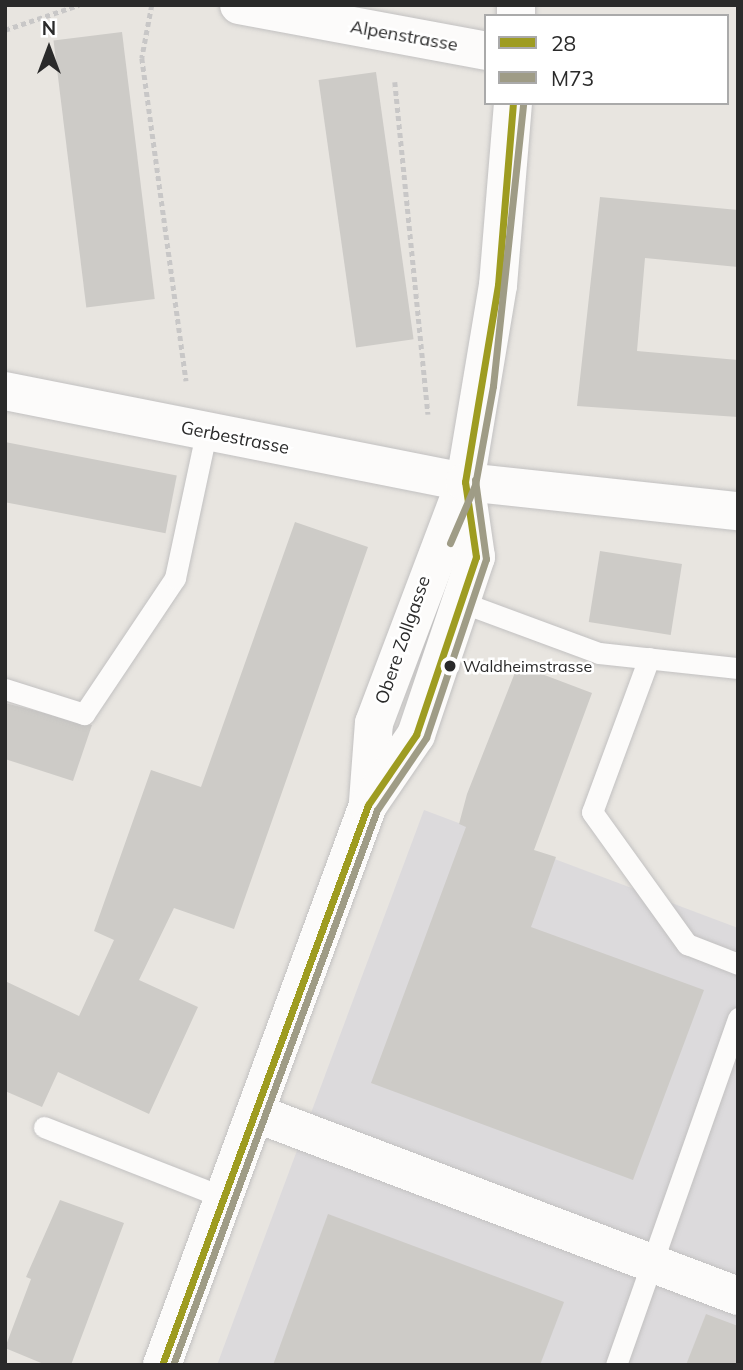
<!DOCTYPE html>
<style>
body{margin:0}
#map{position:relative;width:743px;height:1370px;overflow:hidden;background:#e8e5e0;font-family:Mulish,sans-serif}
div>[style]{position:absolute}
.industrial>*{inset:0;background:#dcdadc}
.building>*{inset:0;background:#cdcbc7;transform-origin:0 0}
.path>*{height:4.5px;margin-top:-2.25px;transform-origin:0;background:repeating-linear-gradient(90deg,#c8c7c7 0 5px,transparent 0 8.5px)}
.roads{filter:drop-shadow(0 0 2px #c2c1c1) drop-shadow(0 0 2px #c2c1c1)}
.lane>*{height:21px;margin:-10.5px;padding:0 10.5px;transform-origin:10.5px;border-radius:10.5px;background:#fcfbfa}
.street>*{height:38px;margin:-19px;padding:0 19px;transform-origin:19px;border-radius:19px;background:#fcfbfa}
.secondary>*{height:38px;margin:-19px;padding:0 19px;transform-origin:19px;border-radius:19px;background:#fcfbfa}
.bus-1>*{height:7px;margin:-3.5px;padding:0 3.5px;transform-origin:3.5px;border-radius:3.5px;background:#9e9c21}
.bus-2>*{height:7px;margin:-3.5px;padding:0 3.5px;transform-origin:3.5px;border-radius:3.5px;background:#9f9c86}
.dots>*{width:19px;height:19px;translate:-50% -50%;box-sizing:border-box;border:4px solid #fff;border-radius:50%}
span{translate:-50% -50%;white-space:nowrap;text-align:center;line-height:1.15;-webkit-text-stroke:5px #fff;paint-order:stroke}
.bus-label{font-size:16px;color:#2a2a2a}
.left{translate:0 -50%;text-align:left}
.street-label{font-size:18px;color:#2a2a2a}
.frame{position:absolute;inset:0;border:7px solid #2a2a2a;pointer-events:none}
.legend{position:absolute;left:484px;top:14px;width:245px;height:91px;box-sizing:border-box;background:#fff;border:2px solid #aaa;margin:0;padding:9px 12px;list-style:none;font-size:21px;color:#2a2a2a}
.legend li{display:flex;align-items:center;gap:14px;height:35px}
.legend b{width:35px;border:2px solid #aaa}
.north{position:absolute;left:14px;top:14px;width:70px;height:70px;-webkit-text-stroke:5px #fff;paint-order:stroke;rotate:0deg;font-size:19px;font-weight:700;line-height:28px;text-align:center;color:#2a2a2a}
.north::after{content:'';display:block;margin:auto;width:24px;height:32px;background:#2a2a2a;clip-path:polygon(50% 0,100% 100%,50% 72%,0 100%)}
</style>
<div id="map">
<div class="industrial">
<div style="clip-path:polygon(424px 810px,738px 928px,738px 1365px,217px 1365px)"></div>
</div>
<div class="building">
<div style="left:122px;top:32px;width:269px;height:69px;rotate:83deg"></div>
<div style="left:376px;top:72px;width:270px;height:58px;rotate:82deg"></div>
<div style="clip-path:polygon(600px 197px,738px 210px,738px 267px,645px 258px,637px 351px,738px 360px,738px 417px,577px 406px)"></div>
<div style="left:5px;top:442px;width:175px;height:59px;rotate:11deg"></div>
<div style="clip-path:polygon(295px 522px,368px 547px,234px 929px,174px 908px,139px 980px,198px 1007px,149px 1114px,58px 1072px,42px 1107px,5px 1091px,5px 981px,79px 1016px,114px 940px,94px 931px,151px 770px,201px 787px)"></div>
<div style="left:600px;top:551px;width:83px;height:72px;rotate:9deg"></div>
<div style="clip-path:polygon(518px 665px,592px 693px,534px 850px,556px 857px,531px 927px,704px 990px,633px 1180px,371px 1083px,466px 827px,459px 824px,467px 794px)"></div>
<div style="clip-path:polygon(5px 703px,92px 725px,73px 781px,5px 759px)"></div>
<div style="clip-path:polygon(60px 1200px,124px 1223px,71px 1365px,46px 1365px,5px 1348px,31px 1279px,26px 1277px)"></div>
<div style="clip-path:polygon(328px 1214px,564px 1302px,540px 1365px,273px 1365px)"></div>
<div style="clip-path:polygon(706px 1314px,738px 1326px,738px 1365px,686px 1365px)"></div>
</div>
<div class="path">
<div style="left:152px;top:5px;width:54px;rotate:100.7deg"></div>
<div style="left:142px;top:58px;width:326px;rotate:82.2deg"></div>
<div style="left:5px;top:30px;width:78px;rotate:-18.7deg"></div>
<div style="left:395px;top:82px;width:334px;rotate:84.3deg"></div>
</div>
<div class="roads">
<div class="lane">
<div style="left:461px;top:602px;width:147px;rotate:20.3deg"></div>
<div style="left:599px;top:653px;width:140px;rotate:6.2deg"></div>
<div style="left:649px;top:658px;width:164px;rotate:110.3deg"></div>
<div style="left:592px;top:812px;width:163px;rotate:54.3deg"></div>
<div style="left:687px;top:944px;width:55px;rotate:21.4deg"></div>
<div style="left:5px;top:689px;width:83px;rotate:17.6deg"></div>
<div style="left:84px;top:714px;width:164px;rotate:-56.2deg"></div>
<div style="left:175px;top:578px;width:148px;rotate:-77.9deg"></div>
<div style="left:44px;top:1127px;width:192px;rotate:21.4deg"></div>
<div style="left:616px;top:1365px;width:368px;rotate:-70.6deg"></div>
</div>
<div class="street">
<div style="left:239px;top:5px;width:251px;rotate:10.5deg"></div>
<div style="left:5px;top:391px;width:469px;rotate:11.2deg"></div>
<div style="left:368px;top:802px;width:79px;rotate:-85.7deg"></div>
<div style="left:374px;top:723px;width:258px;rotate:-69.3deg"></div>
<div style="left:255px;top:1113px;width:517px;rotate:20.75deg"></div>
<div style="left:162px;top:1365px;width:597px;rotate:-69.8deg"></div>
<div style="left:368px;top:805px;width:85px;rotate:-55.6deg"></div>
<div style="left:416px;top:735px;width:188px;rotate:-71.4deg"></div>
<div style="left:476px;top:557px;width:76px;rotate:-98.3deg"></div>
</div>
<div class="secondary">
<div style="left:516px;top:16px;width:11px;rotate:-90deg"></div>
<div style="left:513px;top:103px;width:183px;rotate:94.7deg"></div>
<div style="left:498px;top:285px;width:200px;rotate:99.5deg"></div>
<div style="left:465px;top:482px;width:275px;rotate:6.1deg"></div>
</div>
</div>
<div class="bus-1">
<div style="left:162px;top:1365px;width:597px;rotate:-69.8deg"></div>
<div style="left:368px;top:805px;width:85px;rotate:-55.6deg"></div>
<div style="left:416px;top:735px;width:188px;rotate:-71.4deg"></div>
<div style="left:476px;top:557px;width:76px;rotate:-98.3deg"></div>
<div style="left:465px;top:482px;width:200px;rotate:-80.5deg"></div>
<div style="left:498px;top:285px;width:183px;rotate:-85.3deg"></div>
</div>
<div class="bus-2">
<div style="left:450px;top:543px;width:63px;rotate:-66.7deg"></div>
<div style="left:475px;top:485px;width:101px;rotate:-79.7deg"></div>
<div style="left:493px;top:386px;width:284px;rotate:-83.9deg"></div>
<div style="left:173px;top:1365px;width:591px;rotate:-69.82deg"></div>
<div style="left:377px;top:810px;width:87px;rotate:-55.8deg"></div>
<div style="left:426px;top:738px;width:189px;rotate:-71.5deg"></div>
<div style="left:486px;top:559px;width:80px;rotate:-97.9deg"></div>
</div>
<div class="dots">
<div style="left:450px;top:666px;background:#2a2a2a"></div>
</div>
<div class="bus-label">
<span class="left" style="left:463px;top:666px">Waldheimstrasse</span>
</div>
<div class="street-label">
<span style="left:404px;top:36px;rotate:10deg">Alpenstrasse</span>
<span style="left:235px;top:438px;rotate:11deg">Gerbestrasse</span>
<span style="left:403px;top:640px;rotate:-71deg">Obere Zollgasse</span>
</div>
<div class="frame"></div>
<ul class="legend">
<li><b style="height:9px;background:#9e9c21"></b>28</li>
<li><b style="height:9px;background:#9f9c86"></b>M73</li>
</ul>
<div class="north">N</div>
</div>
